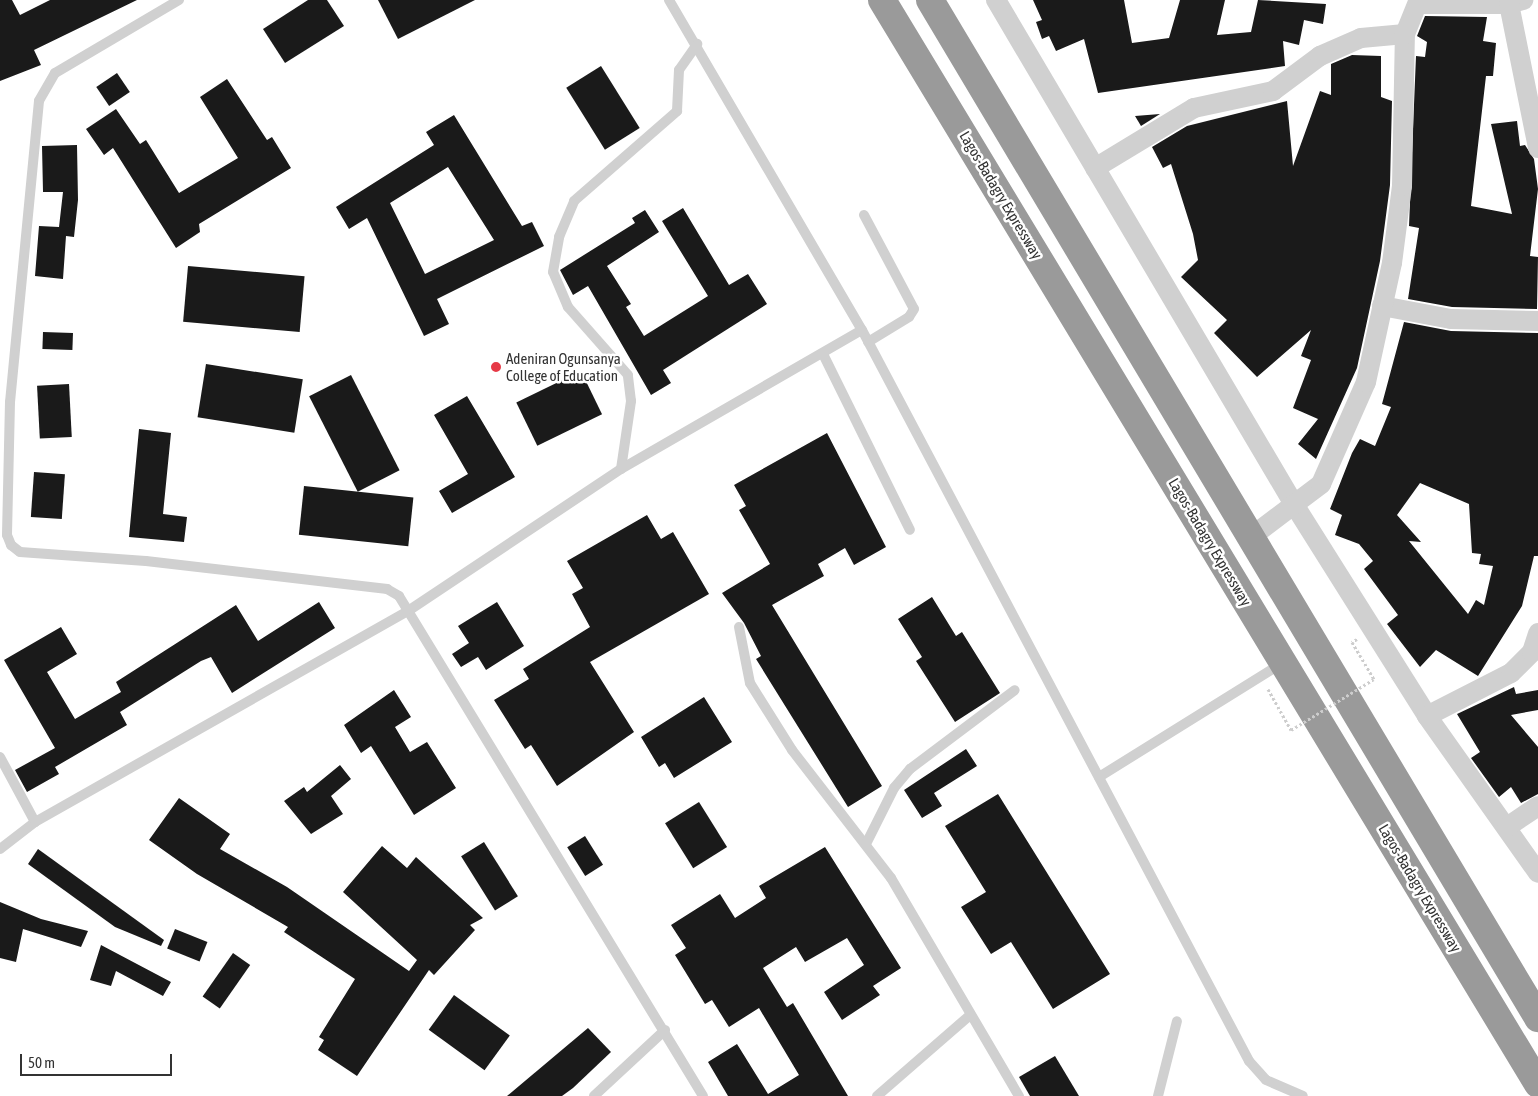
<!DOCTYPE html>
<style>
body{margin:0}
#map{position:relative;width:1538px;height:1096px;overflow:hidden;background:#fff;font-family:"Asap Condensed",sans-serif}
div>[style]{position:absolute}
.building>*{inset:0;background:#1a1a1a;transform-origin:0 0}
.path>*{height:3px;margin-top:-1.5px;transform-origin:0;background:repeating-linear-gradient(90deg,#cdcdcd 0 2.5px,transparent 0 5px)}
.lane>*{height:10px;margin:-5px;padding:0 5px;transform-origin:5px;border-radius:5px;background:#d0d0d0}
.street>*{height:20px;margin:-10px;padding:0 10px;transform-origin:10px;border-radius:10px;background:#d0d0d0}
.highway>*{height:28px;margin:-14px;padding:0 14px;transform-origin:14px;border-radius:14px;background:#9a9a9a}
.path-bridge>*{height:3px;margin-top:-1.5px;transform-origin:0;background:repeating-linear-gradient(90deg,#cdcdcd 0 2.5px,transparent 0 5px)}
.dots>*{width:14px;height:14px;translate:-50% -50%;box-sizing:border-box;border:2px solid #fff;border-radius:50%}
span{translate:-50% -50%;white-space:nowrap;text-align:center;line-height:1.15;-webkit-text-stroke:5px #fff;paint-order:stroke}
.street-label{font-size:15px;color:#333}
.poi-label{font-size:15px;color:#333}
.left{translate:0 -50%;text-align:left}
.scale{position:absolute;left:20px;top:1054px;width:152px;height:22px;box-sizing:border-box;border:2px solid #333;border-top:0;padding-left:6px;font-size:15px;line-height:18px;white-space:nowrap;color:#333;-webkit-text-stroke:4px #fff;paint-order:stroke}
</style>
<div id="map">
<div class="building">
<div style="clip-path:polygon(0 0,12px 0,20px 15px,50px 0,137px 0,34px 50px,41px 65px,0 81px)"></div>
<div style="clip-path:polygon(308px 0,327px 0,344px 26px,285px 63px,263px 29px)"></div>
<div style="clip-path:polygon(378px 0,475px 0,398px 39px)"></div>
<div style="clip-path:polygon(1033px 0,1124px 0,1132px 43px,1169px 38px,1180px 0,1225px 0,1217px 35px,1251px 32px,1258px 0,1326px 4px,1323px 24px,1304px 20px,1299px 45px,1283px 41px,1285px 66px,1098px 93px,1084px 39px,1056px 51px,1049px 36px,1042px 39px,1036px 22px,1042px 20px)"></div>
<div style="clip-path:polygon(1425px 16px,1487px 17px,1483px 41px,1496px 43px,1493px 76px,1486px 76px,1471px 206px,1512px 214px,1491px 124px,1517px 121px,1520px 146px,1525px 145px,1534px 159px,1538px 189px,1530px 256px,1538px 257px,1537px 309px,1452px 307px,1408px 299px,1419px 228px,1409px 226px,1416px 56px,1425px 57px,1427px 42px,1417px 36px)"></div>
<div style="clip-path:polygon(1352px 55px,1381px 56px,1381px 97px,1392px 101px,1390px 185px,1380px 261px,1357px 368px,1316px 459px,1298px 444px,1318px 419px,1293px 408px,1311px 360px,1301px 356px,1311px 330px,1257px 377px,1214px 333px,1227px 320px,1181px 277px,1198px 260px,1193px 234px,1171px 164px,1163px 168px,1152px 147px,1187px 126px,1287px 101px,1293px 166px,1320px 91px,1331px 95px,1331px 64px)"></div>
<div style="left:601px;top:66px;width:73px;height:41px;rotate:58deg"></div>
<div style="left:117px;top:73px;width:23px;height:25px;rotate:56deg"></div>
<div style="clip-path:polygon(227px 79px,267px 140px,272px 137px,291px 168px,199px 224px,200px 232px,176px 248px,113px 148px,104px 155px,86px 129px,116px 109px,140px 144px,146px 140px,179px 193px,238px 158px,200px 97px)"></div>
<div style="clip-path:polygon(1160px 114px,1141px 126px,1135px 116px)"></div>
<div style="clip-path:polygon(evenodd,454px 115px,522px 226px,532px 222px,544px 246px,437px 299px,449px 324px,424px 336px,367px 218px,349px 229px,336px 207px,434px 145px,426px 132px,454px 115px,448px 167px,494px 240px,425px 274px,390px 203px,448px 167px)"></div>
<div style="clip-path:polygon(77px 145px,78px 200px,74px 237px,66px 236px,63px 279px,35px 276px,39px 226px,59px 227px,63px 192px,43px 192px,42px 146px)"></div>
<div style="clip-path:polygon(683px 208px,729px 285px,748px 274px,767px 304px,663px 370px,671px 383px,651px 395px,588px 286px,573px 295px,560px 270px,635px 223px,632px 218px,645px 210px,659px 232px,607px 266px,631px 304px,626px 307px,644px 336px,708px 296px,662px 221px)"></div>
<div style="left:188px;top:266px;width:117px;height:56px;rotate:5deg"></div>
<div style="clip-path:polygon(evenodd,1404px 322px,1451px 331px,1538px 333px,1538px 556px,1534px 556px,1522px 606px,1478px 676px,1436px 650px,1420px 667px,1387px 624px,1398px 615px,1364px 569px,1373px 561px,1359px 544px,1335px 535px,1342px 515px,1330px 509px,1352px 453px,1360px 439px,1375px 446px,1391px 407px,1382px 404px,1404px 322px,1420px 483px,1469px 504px,1472px 553px,1481px 554px,1479px 564px,1493px 566px,1484px 605px,1476px 600px,1468px 614px,1409px 541px,1421px 542px,1397px 515px,1420px 483px)"></div>
<div style="left:43px;top:332px;width:30px;height:17px;rotate:2deg"></div>
<div style="left:206px;top:364px;width:98px;height:54px;rotate:9deg"></div>
<div style="left:581px;top:371px;width:48px;height:72px;rotate:64deg"></div>
<div style="left:351px;top:375px;width:107px;height:47px;rotate:63deg"></div>
<div style="left:69px;top:384px;width:53px;height:32px;rotate:87deg"></div>
<div style="clip-path:polygon(467px 396px,515px 477px,452px 513px,439px 491px,468px 474px,434px 415px)"></div>
<div style="clip-path:polygon(139px 429px,171px 433px,163px 514px,187px 517px,184px 542px,129px 537px)"></div>
<div style="clip-path:polygon(827px 433px,886px 547px,854px 565px,845px 548px,818px 564px,824px 576px,772px 605px,882px 786px,848px 807px,756px 659px,761px 656px,744px 623px,722px 593px,770px 564px,739px 510px,746px 506px,734px 485px)"></div>
<div style="left:34px;top:472px;width:31px;height:45px;rotate:4deg"></div>
<div style="left:304px;top:486px;width:110px;height:49px;rotate:6deg"></div>
<div style="clip-path:polygon(647px 515px,661px 539px,673px 532px,709px 594px,590px 662px,634px 732px,557px 786px,531px 745px,525px 749px,494px 700px,529px 679px,523px 669px,590px 627px,572px 594px,583px 588px,567px 561px)"></div>
<div style="clip-path:polygon(932px 597px,956px 636px,962px 632px,1000px 693px,955px 722px,916px 661px,922px 657px,898px 619px)"></div>
<div style="clip-path:polygon(319px 602px,335px 628px,232px 693px,211px 657px,201px 661px,120px 712px,127px 725px,55px 767px,59px 774px,27px 792px,15px 770px,55px 748px,4px 660px,61px 627px,77px 654px,47px 672px,75px 719px,121px 692px,116px 682px,236px 605px,258px 641px)"></div>
<div style="clip-path:polygon(497px 602px,524px 646px,486px 670px,478px 657px,461px 667px,452px 654px,469px 643px,458px 626px)"></div>
<div style="clip-path:polygon(1514px 687px,1516px 694px,1538px 690px,1538px 710px,1511px 715px,1538px 747px,1538px 794px,1521px 803px,1511px 787px,1499px 797px,1471px 758px,1480px 752px,1457px 714px)"></div>
<div style="clip-path:polygon(394px 690px,411px 717px,395px 727px,410px 752px,427px 742px,456px 788px,414px 815px,371px 746px,361px 753px,344px 725px)"></div>
<div style="clip-path:polygon(704px 697px,732px 742px,674px 778px,665px 763px,659px 767px,641px 737px)"></div>
<div style="clip-path:polygon(966px 749px,977px 766px,934px 793px,942px 806px,922px 818px,904px 790px)"></div>
<div style="clip-path:polygon(340px 765px,351px 779px,331px 796px,343px 814px,311px 834px,284px 801px,304px 787px,307px 792px)"></div>
<div style="clip-path:polygon(998px 794px,1110px 974px,1053px 1009px,1011px 942px,991px 954px,961px 907px,986px 892px,945px 826px)"></div>
<div style="clip-path:polygon(179px 798px,230px 834px,220px 849px,287px 887px,409px 971px,417px 960px,343px 892px,382px 846px,407px 868px,416px 857px,483px 918px,470px 925px,475px 930px,434px 975px,429px 970px,357px 1076px,318px 1050px,324px 1040px,319px 1037px,355px 979px,284px 932px,288px 927px,197px 874px,149px 840px)"></div>
<div style="left:699px;top:802px;width:53px;height:40px;rotate:58deg"></div>
<div style="left:585px;top:836px;width:34px;height:21px;rotate:58deg"></div>
<div style="left:484px;top:842px;width:64px;height:27px;rotate:58deg"></div>
<div style="clip-path:polygon(825px 847px,901px 968px,873px 986px,880px 995px,842px 1020px,824px 992px,864px 965px,847px 938px,805px 962px,796px 947px,763px 968px,787px 1007px,793px 1003px,848px 1096px,728px 1096px,708px 1062px,737px 1044px,768px 1094px,799px 1075px,759px 1008px,729px 1027px,712px 1000px,705px 1004px,675px 955px,686px 948px,671px 925px,720px 894px,735px 918px,766px 898px,759px 886px)"></div>
<div style="clip-path:polygon(38px 849px,164px 940px,161px 946px,115px 927px,28px 864px)"></div>
<div style="clip-path:polygon(0 902px,41px 919px,88px 931px,81px 947px,23px 929px,16px 962px,0 958px)"></div>
<div style="left:175px;top:929px;width:35px;height:21px;rotate:22deg"></div>
<div style="clip-path:polygon(101px 945px,171px 982px,163px 996px,116px 971px,111px 986px,90px 980px)"></div>
<div style="left:233px;top:953px;width:21px;height:53px;rotate:35deg"></div>
<div style="left:454px;top:995px;width:69px;height:43px;rotate:36deg"></div>
<div style="clip-path:polygon(588px 1028px,611px 1052px,573px 1088px,562px 1096px,507px 1096px)"></div>
<div style="clip-path:polygon(1055px 1056px,1079px 1096px,1030px 1096px,1019px 1077px)"></div>
</div>
<div class="path">
<div style="left:1357px;top:639px;width:6px;rotate:149deg"></div>
<div style="left:1352px;top:642px;width:43px;rotate:59.3deg"></div>
<div style="left:1268px;top:689px;width:47px;rotate:60.7deg"></div>
</div>
<div class="lane">
<div style="left:179px;top:0;width:144px;rotate:149.5deg"></div>
<div style="left:55px;top:73px;width:32px;rotate:120deg"></div>
<div style="left:39px;top:101px;width:302px;rotate:95.5deg"></div>
<div style="left:10px;top:402px;width:133px;rotate:91.3deg"></div>
<div style="left:7px;top:535px;width:11px;rotate:68deg"></div>
<div style="left:11px;top:545px;width:11px;rotate:38deg"></div>
<div style="left:20px;top:552px;width:126px;rotate:4.1deg"></div>
<div style="left:146px;top:561px;width:243px;rotate:6.6deg"></div>
<div style="left:387px;top:589px;width:14px;rotate:30deg"></div>
<div style="left:399px;top:596px;width:585px;rotate:58.7deg"></div>
<div style="left:669px;top:0;width:382px;rotate:59.7deg"></div>
<div style="left:862px;top:330px;width:827px;rotate:62.1deg"></div>
<div style="left:1249px;top:1061px;width:25px;rotate:48deg"></div>
<div style="left:1266px;top:1080px;width:40px;rotate:23.4deg"></div>
<div style="left:864px;top:215px;width:106px;rotate:62deg"></div>
<div style="left:914px;top:309px;width:9px;rotate:122deg"></div>
<div style="left:909px;top:317px;width:48px;rotate:148.6deg"></div>
<div style="left:823px;top:354px;width:196px;rotate:63.7deg"></div>
<div style="left:621px;top:469px;width:69px;rotate:-81.6deg"></div>
<div style="left:631px;top:401px;width:26px;rotate:-97deg"></div>
<div style="left:628px;top:375px;width:91px;rotate:-131.4deg"></div>
<div style="left:568px;top:307px;width:38px;rotate:-113deg"></div>
<div style="left:553px;top:272px;width:36px;rotate:-80deg"></div>
<div style="left:559px;top:237px;width:39px;rotate:-67deg"></div>
<div style="left:574px;top:201px;width:137px;rotate:-41.1deg"></div>
<div style="left:677px;top:111px;width:41px;rotate:-87.2deg"></div>
<div style="left:679px;top:70px;width:32px;rotate:-55deg"></div>
<div style="left:739px;top:627px;width:57px;rotate:78.9deg"></div>
<div style="left:750px;top:683px;width:79px;rotate:57.9deg"></div>
<div style="left:792px;top:750px;width:162px;rotate:52.3deg"></div>
<div style="left:891px;top:878px;width:253px;rotate:59.6deg"></div>
<div style="left:0;top:757px;width:74px;rotate:61.7deg"></div>
<div style="left:1099px;top:777px;width:216px;rotate:-31.9deg"></div>
<div style="left:866px;top:844px;width:63px;rotate:-63.4deg"></div>
<div style="left:894px;top:788px;width:25px;rotate:-50deg"></div>
<div style="left:910px;top:769px;width:131px;rotate:-37deg"></div>
<div style="left:0;top:849px;width:44px;rotate:-37.6deg"></div>
<div style="left:35px;top:822px;width:432px;rotate:-29.5deg"></div>
<div style="left:411px;top:609px;width:252px;rotate:-33.7deg"></div>
<div style="left:621px;top:469px;width:278px;rotate:-30deg"></div>
<div style="left:594px;top:1096px;width:97px;rotate:-42.9deg"></div>
<div style="left:877px;top:1096px;width:122px;rotate:-41deg"></div>
<div style="left:1158px;top:1096px;width:77px;rotate:-75.8deg"></div>
</div>
<div class="street">
<div style="left:996px;top:0;width:588px;rotate:59.42deg"></div>
<div style="left:1295px;top:506px;width:248px;rotate:57.8deg"></div>
<div style="left:1427px;top:716px;width:192px;rotate:54.7deg"></div>
<div style="left:1418px;top:4px;width:91px"></div>
<div style="left:1509px;top:4px;width:15px;rotate:-16deg"></div>
<div style="left:1509px;top:4px;width:147px;rotate:78.6deg"></div>
<div style="left:1095px;top:168px;width:116px;rotate:-31.2deg"></div>
<div style="left:1194px;top:108px;width:81px;rotate:-12.1deg"></div>
<div style="left:1273px;top:91px;width:59px;rotate:-36.7deg"></div>
<div style="left:1320px;top:56px;width:45px;rotate:-23.7deg"></div>
<div style="left:1361px;top:38px;width:44px;rotate:-5.2deg"></div>
<div style="left:1382px;top:306px;width:70px;rotate:10.7deg"></div>
<div style="left:1451px;top:319px;width:87px;rotate:1.3deg"></div>
<div style="left:1251px;top:537px;width:88px;rotate:-37.1deg"></div>
<div style="left:1321px;top:484px;width:111px;rotate:-66.2deg"></div>
<div style="left:1366px;top:382px;width:122px;rotate:-77.7deg"></div>
<div style="left:1392px;top:263px;width:78px;rotate:-82.6deg"></div>
<div style="left:1402px;top:186px;width:152px;rotate:-88.9deg"></div>
<div style="left:1405px;top:34px;width:37px;rotate:-68deg"></div>
<div style="left:1427px;top:716px;width:94px;rotate:-27.1deg"></div>
<div style="left:1511px;top:673px;width:30px;rotate:-45deg"></div>
<div style="left:1532px;top:652px;width:20px;rotate:-72deg"></div>
<div style="left:1507px;top:827px;width:37px;rotate:-34deg"></div>
</div>
<div class="highway">
<div style="left:882px;top:0;width:1267px;rotate:58.82deg"></div>
<div style="left:930px;top:0;width:1186px;rotate:59.15deg"></div>
</div>
<div class="path-bridge">
<div style="left:1291px;top:730px;width:97px;rotate:-31.6deg"></div>
</div>
<div class="dots">
<div style="left:496px;top:367px;background:#e63946"></div>
</div>
<div class="street-label">
<span style="left:1001px;top:195px;rotate:59deg">Lagos-Badagry Expressway</span>
<span style="left:1210px;top:542px;rotate:59deg">Lagos-Badagry Expressway</span>
<span style="left:1420px;top:888px;rotate:59deg">Lagos-Badagry Expressway</span>
</div>
<div class="poi-label">
<span class="left" style="left:506px;top:367px">Adeniran Ogunsanya<br>College of Education</span>
</div>
<div class="scale">50 m</div>
</div>
